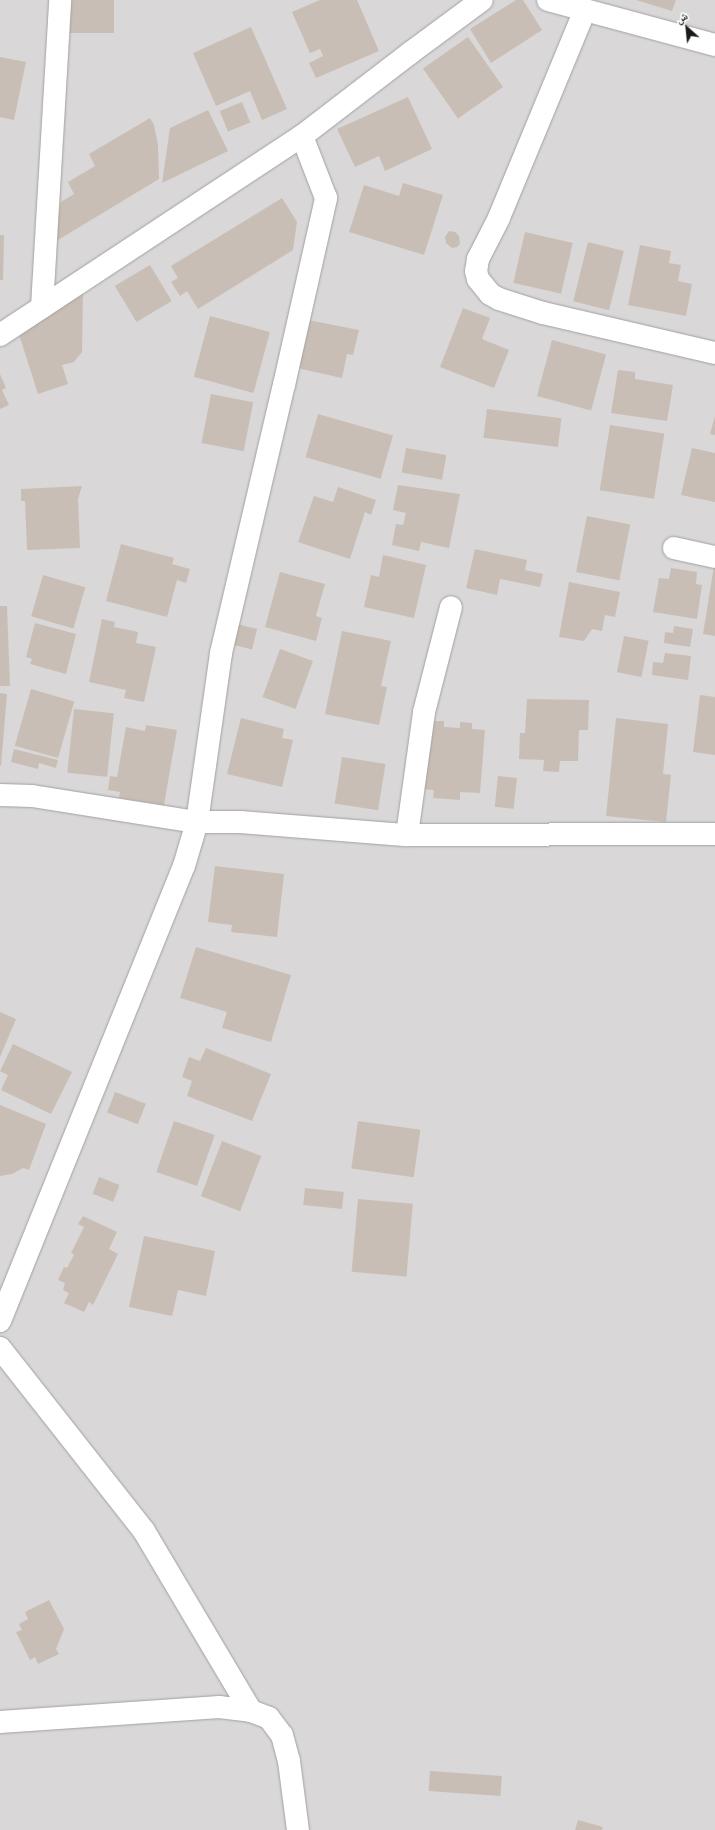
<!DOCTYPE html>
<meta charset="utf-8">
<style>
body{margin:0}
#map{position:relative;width:715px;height:1830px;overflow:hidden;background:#ede9de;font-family:"Archivo Narrow","Noto Naskh Arabic",sans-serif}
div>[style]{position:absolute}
.residential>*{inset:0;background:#d9d7d7;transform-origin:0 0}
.building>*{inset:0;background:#c9beb5;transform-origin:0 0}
.roads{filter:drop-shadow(0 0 1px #a1a1a1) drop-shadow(0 0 1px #a1a1a1)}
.street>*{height:22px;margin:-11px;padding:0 11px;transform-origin:11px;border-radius:11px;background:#fff}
span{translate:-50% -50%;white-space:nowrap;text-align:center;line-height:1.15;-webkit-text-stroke:3px #fff;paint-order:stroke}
.north{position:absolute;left:667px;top:8px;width:40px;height:40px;-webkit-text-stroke:3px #fff;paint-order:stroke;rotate:333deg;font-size:11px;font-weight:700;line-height:16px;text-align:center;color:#1a1a1a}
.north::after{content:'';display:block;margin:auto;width:14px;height:18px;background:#1a1a1a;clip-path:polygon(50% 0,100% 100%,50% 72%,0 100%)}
</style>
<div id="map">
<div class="residential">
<div style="left:0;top:0;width:715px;height:1830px"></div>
</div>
<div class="building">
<div style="left:68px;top:0;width:46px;height:33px"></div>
<div style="clip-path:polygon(320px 0,357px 0,379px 51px,316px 78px,309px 63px,323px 56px,320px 49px,310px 53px,292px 12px)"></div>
<div style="clip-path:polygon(516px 0,523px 0,542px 30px,491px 63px,470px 29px)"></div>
<div style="clip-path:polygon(636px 0,676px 0,672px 11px)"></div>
<div style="clip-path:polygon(251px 27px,287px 109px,262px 120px,250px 91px,216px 106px,193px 53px)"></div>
<div style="left:468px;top:37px;width:61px;height:55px;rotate:55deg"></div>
<div style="clip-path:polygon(0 57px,26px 62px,14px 120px,0 117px)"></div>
<div style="clip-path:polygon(408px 97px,432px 149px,385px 171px,379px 156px,355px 167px,337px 129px)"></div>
<div style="left:242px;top:102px;width:22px;height:24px;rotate:68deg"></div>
<div style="clip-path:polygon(208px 110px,228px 151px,162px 183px,170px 128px)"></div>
<div style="clip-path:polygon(150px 118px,154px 125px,158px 145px,159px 179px,53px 243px,61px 202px,74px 194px,68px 182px,95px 166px,89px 154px)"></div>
<div style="clip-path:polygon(403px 183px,443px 195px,424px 255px,349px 232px,364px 185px,399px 196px)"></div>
<div style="clip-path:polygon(282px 198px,297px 222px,293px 250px,198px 309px,187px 291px,180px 296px,171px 282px,178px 278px,171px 266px)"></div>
<div style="clip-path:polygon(449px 231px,455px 232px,459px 236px,460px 244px,457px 247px,452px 248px,446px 243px,445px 237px)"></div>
<div style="left:525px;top:232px;width:49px;height:52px;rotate:13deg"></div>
<div style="clip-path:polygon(0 235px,4px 235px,3px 280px,0 280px)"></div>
<div style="left:588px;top:242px;width:37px;height:61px;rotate:14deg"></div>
<div style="clip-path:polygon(640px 245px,671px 251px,669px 263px,681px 265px,678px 281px,692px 284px,686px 316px,628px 305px)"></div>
<div style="left:150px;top:265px;width:42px;height:41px;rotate:59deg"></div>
<div style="clip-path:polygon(83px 293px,82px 352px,74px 362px,62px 365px,68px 384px,38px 394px,17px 328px)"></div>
<div style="clip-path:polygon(463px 308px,490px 318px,482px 339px,509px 350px,494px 388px,440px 367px)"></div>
<div style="left:210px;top:316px;width:62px;height:63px;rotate:15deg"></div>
<div style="clip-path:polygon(308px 320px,359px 330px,353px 355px,347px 354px,342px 378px,297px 368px)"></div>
<div style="left:552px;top:340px;width:56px;height:58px;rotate:15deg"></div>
<div style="clip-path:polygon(618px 370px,635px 372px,635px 379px,673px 385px,667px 421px,611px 413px)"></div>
<div style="clip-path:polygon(0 374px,6px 388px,2px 390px,9px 405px,0 409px)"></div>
<div style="left:211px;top:394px;width:43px;height:50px;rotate:11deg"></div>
<div style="left:487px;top:409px;width:75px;height:29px;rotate:7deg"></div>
<div style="left:318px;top:414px;width:78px;height:45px;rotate:16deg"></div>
<div style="clip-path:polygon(715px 416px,715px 435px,710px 434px)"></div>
<div style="left:610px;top:425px;width:55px;height:66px;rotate:9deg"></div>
<div style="left:406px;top:448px;width:41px;height:25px;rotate:10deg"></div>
<div style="clip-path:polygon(692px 448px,715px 453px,715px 502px,681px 495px)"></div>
<div style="clip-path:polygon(398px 485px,460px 494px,449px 548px,421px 542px,419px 551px,392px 545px,396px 524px,403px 525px,406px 513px,393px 510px)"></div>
<div style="clip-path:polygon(82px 486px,78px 499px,80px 548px,27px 550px,25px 501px,21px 501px,21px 489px)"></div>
<div style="clip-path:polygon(338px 487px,376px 500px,371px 515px,365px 512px,350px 559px,298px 542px,314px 496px,333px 502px)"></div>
<div style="left:587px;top:516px;width:44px;height:57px;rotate:11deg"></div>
<div style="clip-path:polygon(121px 544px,174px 558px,172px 564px,190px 569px,186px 583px,177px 580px,167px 617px,106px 601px)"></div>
<div style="clip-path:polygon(475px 549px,527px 560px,525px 570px,543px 574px,540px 587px,500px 579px,497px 595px,466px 588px)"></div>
<div style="clip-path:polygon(383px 555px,426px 565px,414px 618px,364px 607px,371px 575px,379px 577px)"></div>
<div style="clip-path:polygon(714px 566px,715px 566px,715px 636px,703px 634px)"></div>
<div style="clip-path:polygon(671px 568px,697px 572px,696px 584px,702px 585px,697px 619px,653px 612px,659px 578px,669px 579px)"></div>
<div style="clip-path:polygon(280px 572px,325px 584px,316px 616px,322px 618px,316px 641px,265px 627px)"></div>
<div style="left:43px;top:575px;width:44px;height:43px;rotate:16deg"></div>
<div style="clip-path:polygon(569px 582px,620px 592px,615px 617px,605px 615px,602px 631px,592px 629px,584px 641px,559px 637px)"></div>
<div style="clip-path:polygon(0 606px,7px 606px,10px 686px,0 686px)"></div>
<div style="clip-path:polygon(102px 619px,115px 622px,114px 627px,138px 632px,136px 643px,156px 647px,144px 702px,124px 698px,126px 690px,89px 682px)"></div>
<div style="left:229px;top:622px;width:29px;height:21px;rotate:14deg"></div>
<div style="clip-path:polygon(35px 623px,76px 634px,66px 674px,30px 664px,32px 659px,26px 657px)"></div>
<div style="clip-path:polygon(674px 626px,693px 629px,690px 647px,664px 643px,665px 632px,673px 633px)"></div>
<div style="clip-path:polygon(342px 631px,391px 641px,381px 686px,387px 687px,379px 725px,325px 714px)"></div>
<div style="left:624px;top:636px;width:25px;height:37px;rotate:11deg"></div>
<div style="left:280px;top:649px;width:35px;height:51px;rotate:20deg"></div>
<div style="clip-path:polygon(665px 653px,691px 656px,688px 680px,652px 675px,653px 662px,663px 663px)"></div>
<div style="left:31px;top:689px;width:45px;height:59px;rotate:16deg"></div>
<div style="clip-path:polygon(0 693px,7px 694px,1px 766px,0 766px)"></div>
<div style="clip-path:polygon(700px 695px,715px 697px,715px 755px,693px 752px)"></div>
<div style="clip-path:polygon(527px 699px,589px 700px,588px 730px,579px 730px,578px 761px,560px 761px,559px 772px,543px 771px,544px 760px,519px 759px,520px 733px,525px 733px)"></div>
<div style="left:74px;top:709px;width:40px;height:64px;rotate:6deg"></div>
<div style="clip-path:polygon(241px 718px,284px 729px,282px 738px,293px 740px,282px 787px,227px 774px)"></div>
<div style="clip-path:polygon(616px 718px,668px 724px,663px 774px,671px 775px,666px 822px,606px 816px)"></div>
<div style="clip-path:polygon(433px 721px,444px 721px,444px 727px,460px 728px,460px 722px,472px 723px,472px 729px,485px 730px,480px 793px,460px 792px,460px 800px,433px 798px,434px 790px,417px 789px)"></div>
<div style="clip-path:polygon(146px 725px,177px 730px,164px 805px,119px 798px,120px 792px,108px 790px,110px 776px,117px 777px,126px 727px,145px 731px)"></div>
<div style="clip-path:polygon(14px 749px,58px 760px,56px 768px,39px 763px,38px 769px,11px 762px)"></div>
<div style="left:342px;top:757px;width:44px;height:47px;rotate:9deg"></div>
<div style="left:498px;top:776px;width:19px;height:31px;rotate:6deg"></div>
<div style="clip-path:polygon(215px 866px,284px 874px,277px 937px,231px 932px,232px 925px,208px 922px)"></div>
<div style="clip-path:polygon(196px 947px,291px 975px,271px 1042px,222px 1028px,227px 1012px,180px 998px)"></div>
<div style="clip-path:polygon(0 1012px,16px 1019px,0 1057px)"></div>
<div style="clip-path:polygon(13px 1044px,72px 1072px,51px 1114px,1px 1090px,8px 1075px,0 1071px)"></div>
<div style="clip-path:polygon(206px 1048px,271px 1074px,252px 1121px,187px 1096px,192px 1081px,182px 1077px,189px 1057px,200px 1061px)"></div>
<div style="left:115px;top:1092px;width:33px;height:22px;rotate:21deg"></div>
<div style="clip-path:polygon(0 1105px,46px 1124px,29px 1170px,23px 1168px,12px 1174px,0 1176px)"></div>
<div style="left:174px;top:1121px;width:43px;height:54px;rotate:19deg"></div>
<div style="left:358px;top:1121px;width:63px;height:48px;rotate:8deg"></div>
<div style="left:222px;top:1141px;width:42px;height:59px;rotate:21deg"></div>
<div style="left:99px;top:1177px;width:22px;height:18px;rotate:21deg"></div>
<div style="left:305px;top:1188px;width:39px;height:17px;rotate:6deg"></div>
<div style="left:358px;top:1199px;width:55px;height:73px;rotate:5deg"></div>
<div style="clip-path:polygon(83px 1216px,117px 1232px,109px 1249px,118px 1254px,93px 1305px,89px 1302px,84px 1312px,64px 1303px,69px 1293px,63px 1290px,65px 1283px,58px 1280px,64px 1267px,67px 1268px,74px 1255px,71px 1253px,84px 1227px,78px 1224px)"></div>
<div style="clip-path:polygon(144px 1236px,215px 1251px,206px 1296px,178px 1290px,172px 1316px,129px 1307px)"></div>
<div style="clip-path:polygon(49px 1600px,64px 1629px,56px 1649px,59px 1654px,38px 1664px,35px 1657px,30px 1660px,16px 1632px,22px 1630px,19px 1624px,28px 1619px,25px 1612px)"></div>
<div style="left:430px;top:1771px;width:72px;height:20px;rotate:4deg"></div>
<div style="clip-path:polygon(578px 1820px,603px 1827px,602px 1830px,575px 1830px)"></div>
</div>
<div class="roads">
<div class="street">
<div style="left:548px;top:0;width:173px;rotate:15.1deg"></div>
<div style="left:585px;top:10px;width:225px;rotate:112.5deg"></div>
<div style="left:499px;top:218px;width:46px;rotate:117.1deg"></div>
<div style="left:478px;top:259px;width:12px;rotate:99deg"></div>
<div style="left:476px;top:271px;width:8px;rotate:76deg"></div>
<div style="left:478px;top:279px;width:19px;rotate:51deg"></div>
<div style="left:490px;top:294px;width:10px;rotate:29deg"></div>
<div style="left:499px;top:299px;width:46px;rotate:17.7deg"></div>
<div style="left:543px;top:313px;width:177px;rotate:13.1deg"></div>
<div style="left:42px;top:307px;width:308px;rotate:-86.6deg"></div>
<div style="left:0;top:335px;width:362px;rotate:-33.4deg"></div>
<div style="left:302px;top:136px;width:136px;rotate:-37.5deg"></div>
<div style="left:410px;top:53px;width:89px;rotate:-36.4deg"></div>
<div style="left:674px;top:548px;width:42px;rotate:12.4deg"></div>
<div style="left:0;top:795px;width:32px;rotate:2deg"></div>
<div style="left:32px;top:796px;width:167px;rotate:9deg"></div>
<div style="left:197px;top:822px;width:43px"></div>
<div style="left:240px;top:822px;width:168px;rotate:4.5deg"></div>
<div style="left:407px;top:835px;width:308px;rotate:-0.2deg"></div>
<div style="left:407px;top:835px;width:124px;rotate:-82.1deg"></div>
<div style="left:424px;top:712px;width:108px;rotate:-75.6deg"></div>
<div style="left:0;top:1321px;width:491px;rotate:-68deg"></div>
<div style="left:184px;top:866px;width:46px;rotate:-73.5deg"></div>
<div style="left:197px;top:822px;width:171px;rotate:-81.9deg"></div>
<div style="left:221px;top:653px;width:275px;rotate:-76.8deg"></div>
<div style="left:284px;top:385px;width:192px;rotate:-77.3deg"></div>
<div style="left:326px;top:198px;width:66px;rotate:-111.2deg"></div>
<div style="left:0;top:1348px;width:233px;rotate:51.8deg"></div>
<div style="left:144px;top:1531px;width:209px;rotate:59.3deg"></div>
<div style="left:0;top:1722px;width:220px;rotate:-3.9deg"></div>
<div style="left:219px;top:1707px;width:32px;rotate:7deg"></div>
<div style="left:251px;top:1711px;width:19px;rotate:21deg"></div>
<div style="left:269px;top:1718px;width:21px;rotate:53deg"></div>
<div style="left:282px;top:1735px;width:27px;rotate:75deg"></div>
<div style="left:289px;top:1761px;width:70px;rotate:82.6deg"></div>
</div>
</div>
<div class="north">ش</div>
</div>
